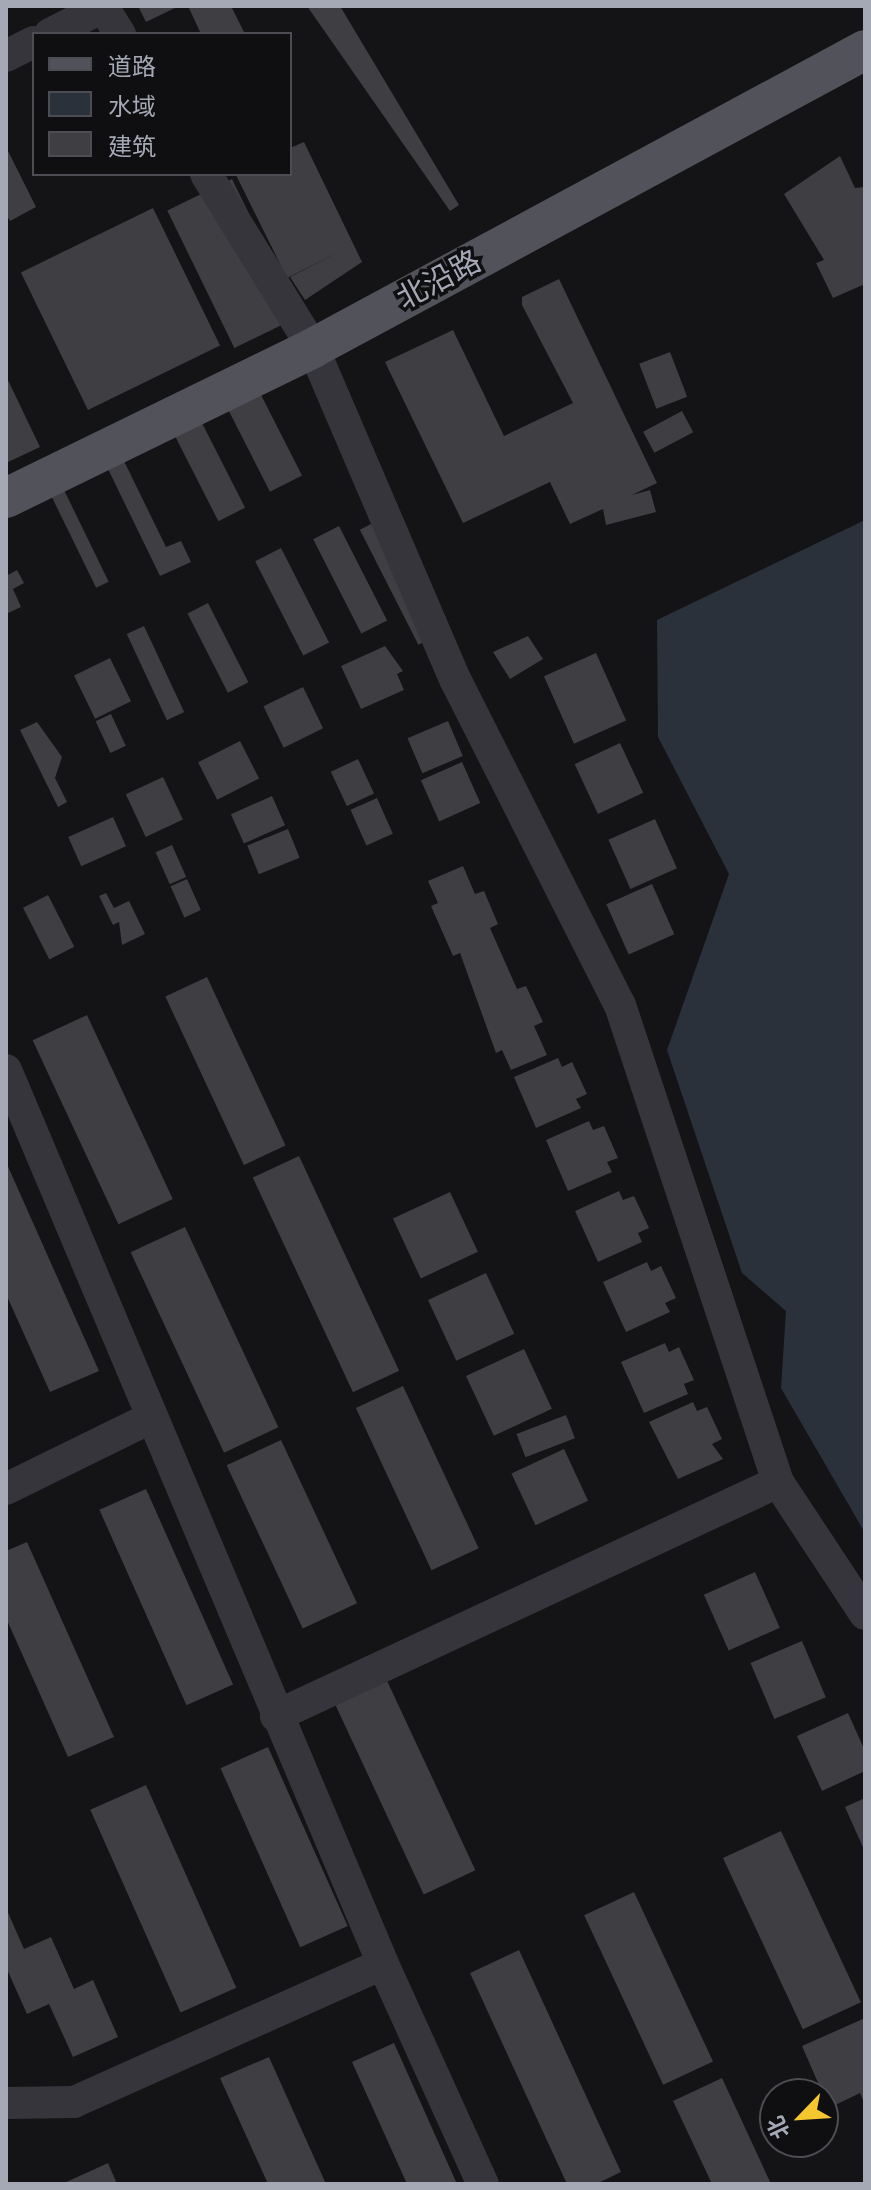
<!DOCTYPE html>
<meta charset="utf-8">
<style>
body{margin:0}
#map{position:relative;width:871px;height:2190px;overflow:hidden;background:#141416;font-family:Figtree,"Noto Sans SC",sans-serif}
div>[style]{position:absolute}
.water>*{inset:0;background:#2a313a}
.building>*{inset:0;background:#3e3e43;transform-origin:0 0}
.minor>*{height:32px;margin:-16px;padding:0 16px;transform-origin:16px;border-radius:16px;background:#35353b}
.major>*{height:40px;margin:-20px;padding:0 20px;transform-origin:20px;border-radius:20px;background:#51525a}
span{translate:-50% -50%;white-space:nowrap;text-align:center;line-height:1.15;-webkit-text-stroke:7px #0f0f11;paint-order:stroke}
.street-label{font-size:30px;color:#a5a9b6}
.frame{position:absolute;inset:0;border:8px solid #a5a9b6;pointer-events:none}
.legend{position:absolute;left:32px;top:32px;width:260px;height:144px;box-sizing:border-box;background:#0f0f11;border:2px solid #4b4d53;margin:0;padding:10px 14px;list-style:none;font-size:24px;color:#a5a9b6}
.legend li{display:flex;align-items:center;gap:16px;height:40px}
.legend b{width:40px;border:2px solid #4b4d53}
.north{position:absolute;left:759px;top:2078px;width:80px;height:80px;box-sizing:border-box;background:#0f0f11;border:2px solid #4b4d53;border-radius:50%;rotate:245deg;font-size:22px;font-weight:700;line-height:32px;text-align:center;color:#a5a9b6}
.north::after{content:'';display:block;margin:auto;width:28px;height:36px;background:#f5c62d;clip-path:polygon(50% 0,100% 100%,50% 72%,0 100%)}
</style>
<div id="map">
<div class="water">
<div style="clip-path:polygon(865px 520px,865px 1533px,781px 1388px,786px 1311px,742px 1273px,667px 1050px,729px 874px,658px 737px,657px 620px)"></div>
</div>
<div class="building">
<div style="clip-path:polygon(138px 6px,179px 6px,146px 22px)"></div>
<div style="clip-path:polygon(188px 6px,231px 6px,245px 34px,201px 34px)"></div>
<div style="clip-path:polygon(307px 6px,340px 6px,459px 205px,450px 211px)"></div>
<div style="clip-path:polygon(304px 142px,362px 262px,305px 300px,290px 277px,343px 250px,287px 278px,236px 175px,290px 174px,290px 148px)"></div>
<div style="clip-path:polygon(6px 147px,36px 207px,10px 221px,6px 214px)"></div>
<div style="clip-path:polygon(840px 156px,855px 188px,865px 187px,865px 284px,833px 298px,816px 263px,824px 260px,784px 194px)"></div>
<div style="left:232px;top:179px;width:153px;height:72px;rotate:64deg"></div>
<div style="left:153px;top:208px;width:153px;height:147px;rotate:64deg"></div>
<div style="clip-path:polygon(559px 279px,657px 483px,632px 495px,650px 490px,656px 512px,606px 525px,603px 509px,570px 524px,550px 482px,463px 523px,385px 362px,453px 330px,504px 436px,573px 403px,522px 305px,522px 297px)"></div>
<div style="left:670px;top:352px;width:48px;height:33px;rotate:69deg"></div>
<div style="clip-path:polygon(6px 376px,40px 447px,6px 463px)"></div>
<div style="left:258px;top:389px;width:97px;height:36px;rotate:63deg"></div>
<div style="left:682px;top:411px;width:24px;height:44px;rotate:62deg"></div>
<div style="left:202px;top:423px;width:95px;height:30px;rotate:63deg"></div>
<div style="clip-path:polygon(124px 461px,166px 547px,181px 541px,191px 562px,160px 576px,108px 469px)"></div>
<div style="left:64px;top:490px;width:102px;height:14px;rotate:64deg"></div>
<div style="left:375px;top:522px;width:129px;height:17px;rotate:63deg"></div>
<div style="left:339px;top:526px;width:106px;height:29px;rotate:63deg"></div>
<div style="left:281px;top:548px;width:106px;height:29px;rotate:63deg"></div>
<div style="clip-path:polygon(17px 570px,24px 583px,13px 589px,21px 607px,6px 614px,6px 576px)"></div>
<div style="left:208px;top:603px;width:89px;height:23px;rotate:63deg"></div>
<div style="left:144px;top:626px;width:95px;height:19px;rotate:65deg"></div>
<div style="clip-path:polygon(528px 636px,543px 659px,510px 679px,493px 652px)"></div>
<div style="clip-path:polygon(385px 646px,403px 671px,397px 674px,404px 690px,361px 709px,341px 666px)"></div>
<div style="left:596px;top:653px;width:74px;height:57px;rotate:66deg"></div>
<div style="left:110px;top:658px;width:48px;height:40px;rotate:64deg"></div>
<div style="left:303px;top:687px;width:46px;height:44px;rotate:64deg"></div>
<div style="left:111px;top:714px;width:35px;height:17px;rotate:65deg"></div>
<div style="left:448px;top:721px;width:38px;height:44px;rotate:67deg"></div>
<div style="clip-path:polygon(37px 722px,62px 757px,55px 778px,67px 802px,58px 807px,20px 730px)"></div>
<div style="left:240px;top:741px;width:42px;height:47px;rotate:63deg"></div>
<div style="left:620px;top:743px;width:55px;height:50px;rotate:65deg"></div>
<div style="left:358px;top:759px;width:38px;height:30px;rotate:65deg"></div>
<div style="left:462px;top:762px;width:45px;height:45px;rotate:66deg"></div>
<div style="left:163px;top:777px;width:47px;height:41px;rotate:65deg"></div>
<div style="left:272px;top:796px;width:32px;height:45px;rotate:66deg"></div>
<div style="left:377px;top:798px;width:39px;height:29px;rotate:66deg"></div>
<div style="left:113px;top:817px;width:32px;height:49px;rotate:66deg"></div>
<div style="left:655px;top:819px;width:54px;height:51px;rotate:66deg"></div>
<div style="left:288px;top:829px;width:31px;height:44px;rotate:68deg"></div>
<div style="left:172px;top:845px;width:35px;height:18px;rotate:66deg"></div>
<div style="clip-path:polygon(463px 866px,475px 894px,484px 891px,498px 924px,490px 928px,517px 989px,526px 986px,543px 1022px,534px 1026px,547px 1055px,511px 1070px,502px 1050px,496px 1053px,460px 953px,453px 956px,431px 906px,438px 903px,428px 881px)"></div>
<div style="left:187px;top:879px;width:34px;height:18px;rotate:66deg"></div>
<div style="left:652px;top:884px;width:55px;height:50px;rotate:66deg"></div>
<div style="clip-path:polygon(106px 893px,114px 908px,129px 901px,145px 934px,122px 945px,119px 922px,113px 925px,99px 896px)"></div>
<div style="left:48px;top:895px;width:58px;height:28px;rotate:63deg"></div>
<div style="left:207px;top:977px;width:186px;height:46px;rotate:65deg"></div>
<div style="left:87px;top:1015px;width:203px;height:60px;rotate:65deg"></div>
<div style="clip-path:polygon(558px 1058px,562px 1067px,572px 1062px,587px 1094px,576px 1099px,581px 1108px,536px 1128px,514px 1077px)"></div>
<div style="clip-path:polygon(589px 1121px,593px 1130px,604px 1126px,618px 1158px,607px 1162px,612px 1172px,568px 1191px,546px 1140px)"></div>
<div style="left:299px;top:1156px;width:237px;height:51px;rotate:65deg"></div>
<div style="clip-path:polygon(6px 1162px,99px 1371px,50px 1392px,6px 1294px)"></div>
<div style="clip-path:polygon(619px 1191px,623px 1200px,634px 1196px,649px 1228px,638px 1233px,642px 1242px,598px 1262px,575px 1211px)"></div>
<div style="left:450px;top:1192px;width:66px;height:63px;rotate:65deg"></div>
<div style="left:185px;top:1227px;width:221px;height:60px;rotate:65deg"></div>
<div style="clip-path:polygon(647px 1262px,651px 1271px,661px 1266px,676px 1298px,665px 1303px,670px 1312px,626px 1332px,603px 1282px)"></div>
<div style="left:486px;top:1273px;width:67px;height:64px;rotate:65deg"></div>
<div style="clip-path:polygon(665px 1343px,669px 1352px,679px 1347px,694px 1380px,684px 1384px,688px 1394px,644px 1413px,621px 1362px)"></div>
<div style="left:524px;top:1349px;width:66px;height:64px;rotate:65deg"></div>
<div style="left:403px;top:1386px;width:179px;height:52px;rotate:65deg"></div>
<div style="clip-path:polygon(693px 1402px,697px 1411px,707px 1407px,722px 1439px,712px 1444px,723px 1459px,678px 1479px,649px 1422px)"></div>
<div style="left:566px;top:1415px;width:25px;height:53px;rotate:69deg"></div>
<div style="left:281px;top:1440px;width:180px;height:60px;rotate:65deg"></div>
<div style="left:564px;top:1449px;width:57px;height:58px;rotate:65deg"></div>
<div style="left:146px;top:1489px;width:214px;height:51px;rotate:66deg"></div>
<div style="clip-path:polygon(27px 1542px,114px 1737px,68px 1757px,6px 1618px,6px 1551px)"></div>
<div style="left:755px;top:1572px;width:61px;height:56px;rotate:66deg"></div>
<div style="left:802px;top:1641px;width:61px;height:56px;rotate:67deg"></div>
<div style="left:382px;top:1670px;width:221px;height:57px;rotate:65deg"></div>
<div style="clip-path:polygon(848px 1713px,865px 1751px,865px 1771px,822px 1791px,797px 1736px)"></div>
<div style="left:268px;top:1747px;width:196px;height:52px;rotate:66deg"></div>
<div style="left:146px;top:1785px;width:222px;height:61px;rotate:66deg"></div>
<div style="clip-path:polygon(865px 1798px,865px 1852px,845px 1807px)"></div>
<div style="left:781px;top:1831px;width:189px;height:64px;rotate:65deg"></div>
<div style="left:634px;top:1892px;width:187px;height:55px;rotate:65deg"></div>
<div style="clip-path:polygon(6px 1908px,24px 1949px,51px 1937px,74px 1989px,93px 1980px,118px 2037px,73px 2057px,49px 2004px,27px 2014px,6px 1967px)"></div>
<div style="clip-path:polygon(519px 1950px,621px 2172px,596px 2184px,567px 2184px,470px 1973px)"></div>
<div style="clip-path:polygon(865px 2018px,865px 2105px,860px 2093px,829px 2108px,802px 2046px)"></div>
<div style="clip-path:polygon(394px 2043px,457px 2184px,407px 2184px,352px 2062px)"></div>
<div style="clip-path:polygon(269px 2057px,326px 2184px,268px 2184px,220px 2078px)"></div>
<div style="clip-path:polygon(722px 2078px,771px 2184px,712px 2184px,673px 2101px)"></div>
<div style="clip-path:polygon(108px 2163px,117px 2184px,62px 2184px)"></div>
</div>
<div class="minor">
<div style="left:50px;top:34px;width:59px;rotate:-27deg"></div>
<div style="left:103px;top:7px;width:32px;rotate:58deg"></div>
<div style="left:6px;top:56px;width:31px;rotate:-27deg"></div>
<div style="left:206px;top:174px;width:204px;rotate:58.4deg"></div>
<div style="left:313px;top:348px;width:360px;rotate:66.8deg"></div>
<div style="left:455px;top:679px;width:365px;rotate:63.2deg"></div>
<div style="left:620px;top:1005px;width:502px;rotate:71.67deg"></div>
<div style="left:778px;top:1482px;width:554px;rotate:155.01deg"></div>
<div style="left:6px;top:1070px;width:970px;rotate:67.13deg"></div>
<div style="left:778px;top:1482px;width:158px;rotate:56.6deg"></div>
<div style="left:6px;top:1489px;width:158px;rotate:-26.2deg"></div>
<div style="left:6px;top:2103px;width:68px;rotate:-0.8deg"></div>
<div style="left:74px;top:2102px;width:338px;rotate:-24.1deg"></div>
<div style="left:383px;top:1964px;width:242px;rotate:65.6deg"></div>
</div>
<div class="major">
<div style="left:6px;top:498px;width:342px;rotate:-26deg"></div>
<div style="left:313px;top:348px;width:627px;rotate:-28.36deg"></div>
</div>
<div class="street-label">
<span style="left:439px;top:280px;rotate:-28deg">北沿路</span>
</div>
<div class="frame"></div>
<ul class="legend">
<li><b style="height:10px;background:#51525a"></b>道路</li>
<li><b style="height:22px;background:#2a313a"></b>水域</li>
<li><b style="height:22px;background:#3e3e43"></b>建筑</li>
</ul>
<div class="north">北</div>
</div>
